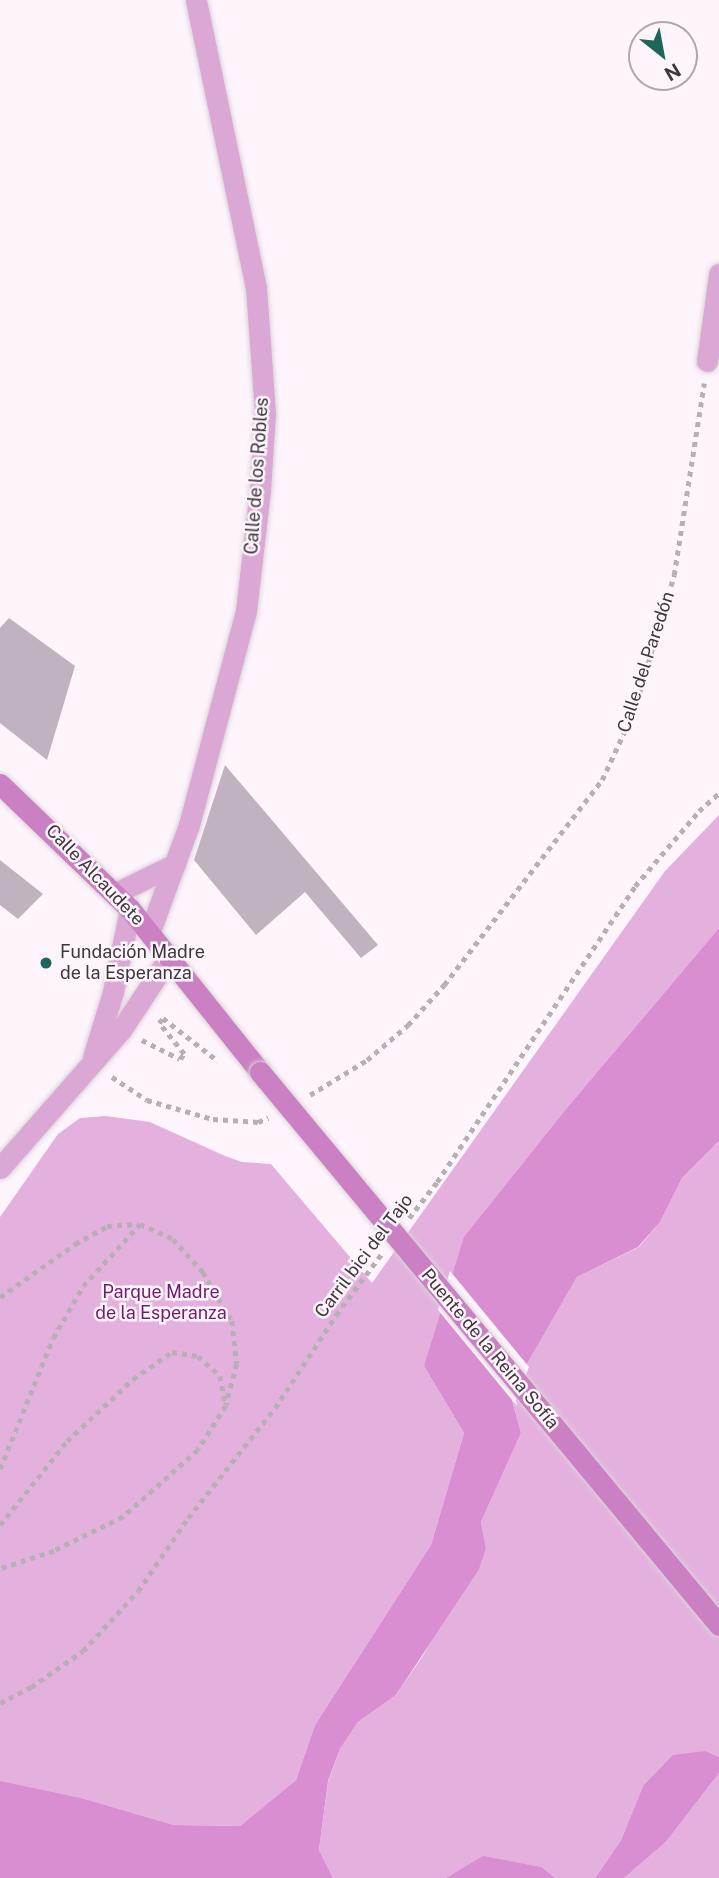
<!DOCTYPE html>
<meta charset="utf-8">
<style>
body{margin:0}
#map{position:relative;width:719px;height:1878px;overflow:hidden;background:#fef4fc;font-family:"Public Sans",sans-serif}
div>[style]{position:absolute}
.green>*{inset:0;background:#e4b1de}
.water>*{inset:0;background:#d88ed1}
.pier>*{inset:0;background:#fef4fc}
.building>*{inset:0;background:#c1b2bf}
.path>*{height:4.5px;margin-top:-2.25px;transform-origin:0;background:repeating-linear-gradient(90deg,#b8afb6 0 5px,transparent 0 10px)}
.roads{filter:drop-shadow(0 0 2px #dbd2d9) drop-shadow(0 0 2px #dbd2d9)}
.street>*{height:21px;margin:-10.5px;padding:0 10.5px;transform-origin:10.5px;border-radius:10.5px;background:#dba8d5}
.secondary>*{height:21px;margin:-10.5px;padding:0 10.5px;transform-origin:10.5px;border-radius:10.5px;background:#ca80c3}
.bridges{filter:drop-shadow(0 0 2px #dbd2d9) drop-shadow(0 0 2px #dbd2d9)}
.secondary-bridge>*{height:21px;margin:-10.5px;padding:0 10.5px;transform-origin:10.5px;border-radius:10.5px;background:#ca80c3}
.dots>*{width:19px;height:19px;translate:-50% -50%;box-sizing:border-box;border:4px solid #fef4fc;border-radius:50%}
span{translate:-50% -50%;white-space:nowrap;text-align:center;line-height:1.15;-webkit-text-stroke:5px #fef4fc;paint-order:stroke}
.street-label{font-size:18px;color:#3d373c}
.poi-label{font-size:18px;color:#3d373c}
.left{translate:0 -50%;text-align:left}
.park-label{font-size:18px;color:#721b6d}
.north{position:absolute;left:628px;top:21px;width:70px;height:70px;box-sizing:border-box;background:#fef4fc;border:2px solid #b1a8af;border-radius:50%;rotate:149deg;font-size:19px;font-weight:700;line-height:28px;text-align:center;color:#3d373c}
.north::after{content:'';display:block;margin:auto;width:24px;height:32px;background:#1e665a;clip-path:polygon(50% 0,100% 100%,50% 72%,0 100%)}
</style>
<div id="map">
<div class="green">
<div style="clip-path:polygon(719px 815px,719px 928px,571px 1103px,424px 1366px,464px 1433px,431px 1545px,315px 1725px,296px 1780px,240px 1826px,174px 1825px,85px 1799px,0 1788px,0 1217px,58px 1134px,80px 1118px,106px 1116px,150px 1122px,225px 1156px,242px 1162px,271px 1164px,372px 1283px,665px 871px)"></div>
<div style="clip-path:polygon(719px 1141px,719px 1757px,706px 1751px,643px 1786px,621px 1840px,595px 1878px,555px 1878px,542px 1867px,483px 1857px,446px 1878px,333px 1878px,319px 1850px,328px 1782px,340px 1749px,358px 1722px,396px 1695px,422px 1657px,486px 1548px,481px 1522px,521px 1433px,512px 1400px,527px 1364px,577px 1277px,639px 1247px,660px 1222px,682px 1178px)"></div>
<div style="clip-path:polygon(719px 1773px,719px 1878px,624px 1878px,666px 1842px)"></div>
</div>
<div class="water">
<div style="clip-path:polygon(719px 928px,719px 1141px,682px 1178px,660px 1222px,638px 1247px,577px 1277px,527px 1364px,512px 1400px,521px 1433px,481px 1522px,486px 1548px,479px 1569px,396px 1695px,358px 1722px,340px 1749px,328px 1781px,319px 1850px,333px 1878px,0 1878px,0 1781px,85px 1799px,174px 1825px,240px 1826px,296px 1780px,315px 1725px,431px 1545px,464px 1433px,424px 1366px,464px 1237px,571px 1103px)"></div>
<div style="clip-path:polygon(706px 1751px,719px 1757px,719px 1773px,666px 1842px,624px 1878px,595px 1878px,621px 1840px,643px 1786px,673px 1755px)"></div>
<div style="clip-path:polygon(483px 1856px,542px 1867px,555px 1878px,446px 1878px)"></div>
</div>
<div class="pier">
<div style="clip-path:polygon(450px 1271px,529px 1367px,516px 1400px,517px 1406px,438px 1310px)"></div>
</div>
<div class="building">
<div style="clip-path:polygon(9px 618px,75px 666px,47px 760px,0 723px,0 628px)"></div>
<div style="clip-path:polygon(225px 765px,378px 945px,361px 958px,305px 892px,256px 935px,194px 860px)"></div>
<div style="clip-path:polygon(0 860px,43px 894px,18px 919px,0 905px)"></div>
</div>
<div class="path">
<div style="left:142px;top:1040px;width:42px;rotate:26.6deg"></div>
<div style="left:180px;top:1059px;width:6px;rotate:-51deg"></div>
<div style="left:184px;top:1054px;width:40px;rotate:-129deg"></div>
<div style="left:159px;top:1023px;width:6px;rotate:-51deg"></div>
<div style="left:163px;top:1018px;width:70px;rotate:38deg"></div>
<div style="left:112px;top:1077px;width:42px;rotate:33.3deg"></div>
<div style="left:147px;top:1100px;width:69px;rotate:16.1deg"></div>
<div style="left:213px;top:1119px;width:45px;rotate:3.8deg"></div>
<div style="left:258px;top:1122px;width:11px;rotate:-22deg"></div>
<div style="left:310px;top:1095px;width:67px;rotate:-31.6deg"></div>
<div style="left:367px;top:1060px;width:54px;rotate:-40.5deg"></div>
<div style="left:408px;top:1025px;width:54px;rotate:-48deg"></div>
<div style="left:444px;top:985px;width:259px;rotate:-52.4deg"></div>
<div style="left:602px;top:780px;width:76px;rotate:-65.1deg"></div>
<div style="left:634px;top:711px;width:142px;rotate:-73.6deg"></div>
<div style="left:674px;top:575px;width:194px;rotate:-81.1deg"></div>
<div style="left:409px;top:1218px;width:46px;rotate:-52.1deg"></div>
<div style="left:437px;top:1182px;width:356px;rotate:-56.2deg"></div>
<div style="left:635px;top:886px;width:99px;rotate:-49.5deg"></div>
<div style="left:699px;top:811px;width:27px;rotate:-42deg"></div>
<div style="left:0;top:1297px;width:92px;rotate:-35.2deg"></div>
<div style="left:75px;top:1244px;width:37px;rotate:-29deg"></div>
<div style="left:107px;top:1226px;width:31px;rotate:-4deg"></div>
<div style="left:0;top:1469px;width:141px;rotate:-68deg"></div>
<div style="left:53px;top:1338px;width:60px;rotate:-60deg"></div>
<div style="left:83px;top:1286px;width:84px;rotate:-47.4deg"></div>
<div style="left:140px;top:1224px;width:36px;rotate:24deg"></div>
<div style="left:173px;top:1239px;width:45px;rotate:47.7deg"></div>
<div style="left:203px;top:1272px;width:57px;rotate:59.4deg"></div>
<div style="left:232px;top:1321px;width:43px;rotate:83.4deg"></div>
<div style="left:237px;top:1364px;width:42px;rotate:105deg"></div>
<div style="left:0;top:1525px;width:107px;rotate:-51.4deg"></div>
<div style="left:67px;top:1441px;width:91px;rotate:-43.2deg"></div>
<div style="left:133px;top:1379px;width:47px;rotate:-34.7deg"></div>
<div style="left:172px;top:1352px;width:26px;rotate:9deg"></div>
<div style="left:198px;top:1356px;width:30px;rotate:42deg"></div>
<div style="left:220px;top:1376px;width:31px;rotate:79deg"></div>
<div style="left:226px;top:1406px;width:52px;rotate:122.5deg"></div>
<div style="left:198px;top:1450px;width:101px;rotate:138.2deg"></div>
<div style="left:123px;top:1517px;width:77px;rotate:153.8deg"></div>
<div style="left:54px;top:1551px;width:57px;rotate:161.6deg"></div>
<div style="left:0;top:1703px;width:35px;rotate:-27deg"></div>
<div style="left:31px;top:1687px;width:63px;rotate:-34.7deg"></div>
<div style="left:83px;top:1651px;width:81px;rotate:-47.5deg"></div>
<div style="left:138px;top:1591px;width:88px;rotate:-55.6deg"></div>
<div style="left:188px;top:1518px;width:140px;rotate:-51.7deg"></div>
<div style="left:275px;top:1408px;width:111px;rotate:-56.7deg"></div>
<div style="left:336px;top:1315px;width:79px;rotate:-53.3deg"></div>
</div>
<div class="roads">
<div class="street">
<div style="left:707px;top:361px;width:88px;rotate:-82.1deg"></div>
<div style="left:116px;top:893px;width:66px;rotate:-26.2deg"></div>
<div style="left:150px;top:931px;width:113px;rotate:-69.8deg"></div>
<div style="left:189px;top:825px;width:221px;rotate:-75.1deg"></div>
<div style="left:246px;top:611px;width:122px;rotate:-83.4deg"></div>
<div style="left:260px;top:490px;width:77px;rotate:-86.3deg"></div>
<div style="left:265px;top:413px;width:125px;rotate:-94.1deg"></div>
<div style="left:256px;top:288px;width:294px;rotate:-101.8deg"></div>
<div style="left:93px;top:1057px;width:68px;rotate:-72.9deg"></div>
<div style="left:113px;top:992px;width:85px;rotate:-78.4deg"></div>
<div style="left:0;top:1168px;width:184px;rotate:-48.8deg"></div>
<div style="left:121px;top:1030px;width:89px;rotate:-56.5deg"></div>
</div>
<div class="secondary">
<div style="left:0;top:784px;width:180px;rotate:43.9deg"></div>
<div style="left:130px;top:909px;width:208px;rotate:51.4deg"></div>
</div>
</div>
<div class="bridges">
<div class="secondary-bridge">
<div style="left:260px;top:1072px;width:719px;rotate:50.31deg"></div>
</div>
</div>
<div class="dots">
<div style="left:46px;top:963px;background:#1e665a"></div>
</div>
<div class="street-label">
<span style="left:257px;top:476px;rotate:-86deg">Calle de los Robles</span>
<span style="left:646px;top:662px;rotate:-72deg">Calle del Paredón</span>
<span style="left:95px;top:875px;rotate:46deg">Calle Alcaudete</span>
<span style="left:364px;top:1256px;rotate:-53deg">Carril bici del Tajo</span>
<span style="left:490px;top:1349px;rotate:50deg">Puente de la Reina Sofía</span>
</div>
<div class="poi-label">
<span class="left" style="left:60px;top:963px">Fundación Madre<br>de la Esperanza</span>
</div>
<div class="park-label">
<span style="left:161px;top:1303px">Parque Madre<br>de la Esperanza</span>
</div>
<div class="north">N</div>
</div>
